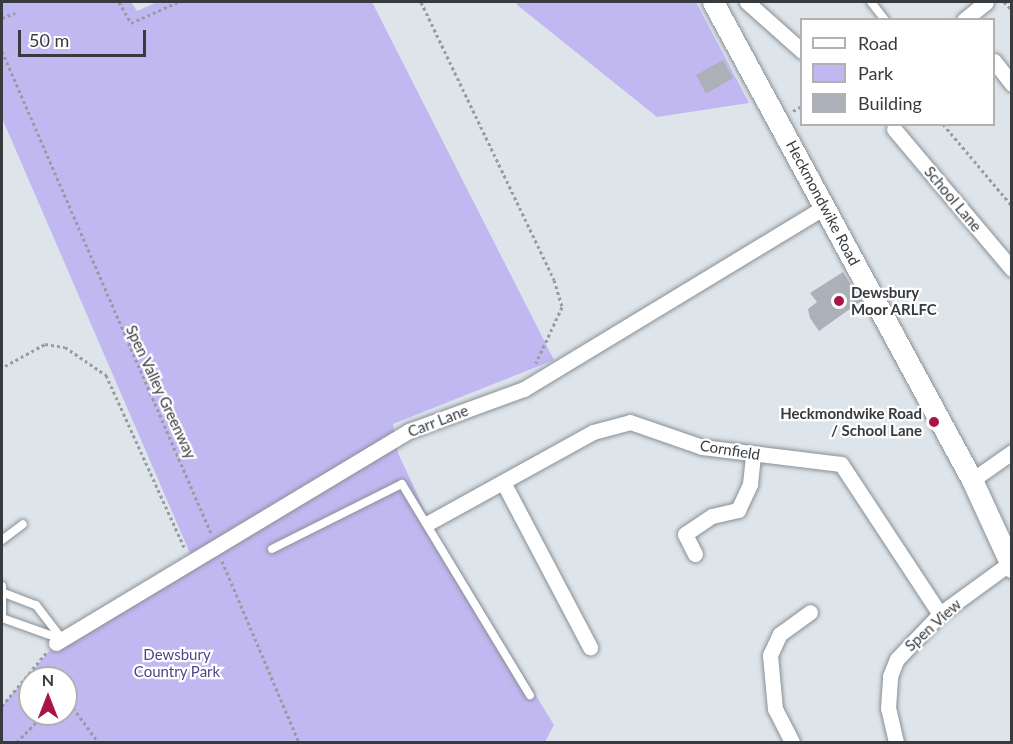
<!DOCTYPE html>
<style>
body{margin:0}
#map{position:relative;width:1013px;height:744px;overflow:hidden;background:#dde5eb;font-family:Lato,sans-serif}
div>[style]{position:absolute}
.green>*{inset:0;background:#c1b8f2}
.building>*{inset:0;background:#acb0b8;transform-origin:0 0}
.path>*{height:3px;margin-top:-1.5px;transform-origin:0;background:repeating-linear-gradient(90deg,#969ca1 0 3px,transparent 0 6px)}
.roads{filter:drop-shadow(0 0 2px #888f95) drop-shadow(0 0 2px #888f95)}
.service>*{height:8px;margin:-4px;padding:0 4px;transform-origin:4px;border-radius:4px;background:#fff}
.minor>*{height:15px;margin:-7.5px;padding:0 7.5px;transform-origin:7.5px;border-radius:7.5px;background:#fff}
.secondary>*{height:21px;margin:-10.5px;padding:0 10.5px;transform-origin:10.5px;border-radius:10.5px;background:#fff}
.dots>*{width:16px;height:16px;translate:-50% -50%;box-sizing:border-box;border:3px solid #fff;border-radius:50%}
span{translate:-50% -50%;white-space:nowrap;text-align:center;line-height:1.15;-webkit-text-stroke:4.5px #fff;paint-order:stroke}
.street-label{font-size:15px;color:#383b3e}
.poi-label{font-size:15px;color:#383b3e;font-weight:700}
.left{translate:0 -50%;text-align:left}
.right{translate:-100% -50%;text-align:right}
.park-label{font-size:15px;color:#54448b}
.frame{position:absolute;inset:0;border:3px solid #383b3e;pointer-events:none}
.legend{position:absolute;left:800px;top:18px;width:195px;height:108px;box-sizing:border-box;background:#fff;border:2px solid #afb1b2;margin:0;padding:8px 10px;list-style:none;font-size:18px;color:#383b3e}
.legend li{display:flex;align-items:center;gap:12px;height:30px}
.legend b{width:30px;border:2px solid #afb1b2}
.north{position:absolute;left:18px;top:666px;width:60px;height:60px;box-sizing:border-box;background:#fff;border:2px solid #afb1b2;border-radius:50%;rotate:0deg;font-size:16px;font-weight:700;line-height:24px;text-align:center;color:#383b3e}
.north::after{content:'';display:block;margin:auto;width:21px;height:27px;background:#a91549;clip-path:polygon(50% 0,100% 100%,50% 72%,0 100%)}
.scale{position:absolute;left:18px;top:30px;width:128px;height:27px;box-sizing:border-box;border:3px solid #383b3e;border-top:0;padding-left:8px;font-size:18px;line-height:21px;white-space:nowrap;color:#383b3e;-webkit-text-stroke:4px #fff;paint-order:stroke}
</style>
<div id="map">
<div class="green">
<div style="clip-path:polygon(evenodd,2px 2px,131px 2px,137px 11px,157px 2px,372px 2px,554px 360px,393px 424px,398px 453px,430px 522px,554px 725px,545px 742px,2px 742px,2px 706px,56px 643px,192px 558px,2px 118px,2px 2px,30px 678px,66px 678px,66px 714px,30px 714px,30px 678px)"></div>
<div style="clip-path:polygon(521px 2px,696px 2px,749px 103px,657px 117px,516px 4px)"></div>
</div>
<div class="building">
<div style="left:723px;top:60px;width:21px;height:31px;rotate:61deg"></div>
<div style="clip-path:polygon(843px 272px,861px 301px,819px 331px,810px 318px,808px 309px,817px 302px,810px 293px)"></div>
</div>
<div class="path">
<div style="left:119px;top:2px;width:24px;rotate:60deg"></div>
<div style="left:131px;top:23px;width:51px;rotate:-24.1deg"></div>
<div style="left:421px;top:2px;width:308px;rotate:64.4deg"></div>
<div style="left:554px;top:280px;width:28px;rotate:73deg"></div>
<div style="left:562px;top:307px;width:62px;rotate:114.9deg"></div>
<div style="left:1004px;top:2px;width:11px;rotate:45deg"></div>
<div style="left:2px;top:18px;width:14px;rotate:-21deg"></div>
<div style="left:2px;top:51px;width:525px;rotate:66.56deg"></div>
<div style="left:793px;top:111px;width:10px;rotate:-29deg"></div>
<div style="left:943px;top:124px;width:107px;rotate:49.9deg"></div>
<div style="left:5px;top:366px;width:46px;rotate:-28.8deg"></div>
<div style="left:45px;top:344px;width:20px;rotate:9deg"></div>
<div style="left:65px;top:347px;width:50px;rotate:34.3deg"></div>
<div style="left:106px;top:375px;width:191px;rotate:65.6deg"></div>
<div style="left:222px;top:561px;width:197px;rotate:67deg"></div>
<div style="left:66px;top:698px;width:54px;rotate:54deg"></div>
<div style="left:2px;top:706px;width:69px;rotate:-50.3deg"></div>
<div style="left:17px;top:742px;width:39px;rotate:-46deg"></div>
</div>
<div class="roads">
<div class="service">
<div style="left:871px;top:2px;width:23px;rotate:52deg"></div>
<div style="left:2px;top:540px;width:26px;rotate:-37deg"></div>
<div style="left:272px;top:549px;width:145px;rotate:-26.6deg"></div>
<div style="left:402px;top:484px;width:247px;rotate:58.8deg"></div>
<div style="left:2px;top:586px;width:32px;rotate:90deg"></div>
<div style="left:2px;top:618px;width:63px;rotate:19.6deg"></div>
<div style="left:4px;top:593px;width:34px;rotate:21deg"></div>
<div style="left:36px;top:605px;width:43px;rotate:52.6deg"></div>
</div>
<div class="minor">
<div style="left:747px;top:2px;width:74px;rotate:41.7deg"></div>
<div style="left:964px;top:20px;width:28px;rotate:-39deg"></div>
<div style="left:994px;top:61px;width:29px;rotate:52deg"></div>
<div style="left:894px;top:129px;width:183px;rotate:49.9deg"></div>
<div style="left:972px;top:480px;width:49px;rotate:-35deg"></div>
<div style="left:503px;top:482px;width:187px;rotate:62.2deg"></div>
<div style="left:430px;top:522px;width:186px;rotate:-28.9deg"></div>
<div style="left:593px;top:432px;width:38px;rotate:-15deg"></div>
<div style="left:630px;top:422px;width:76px;rotate:19.1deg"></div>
<div style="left:702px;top:447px;width:140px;rotate:7deg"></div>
<div style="left:841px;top:464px;width:180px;rotate:56.6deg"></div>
<div style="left:695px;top:554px;width:22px;rotate:-117deg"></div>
<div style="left:685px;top:534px;width:32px;rotate:-34deg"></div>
<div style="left:712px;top:516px;width:27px;rotate:-13deg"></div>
<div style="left:738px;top:510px;width:29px;rotate:-65deg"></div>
<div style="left:750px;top:484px;width:29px;rotate:-84deg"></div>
<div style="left:56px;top:643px;width:412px;rotate:-31deg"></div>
<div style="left:409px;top:431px;width:122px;rotate:-20.1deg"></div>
<div style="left:524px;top:389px;width:352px;rotate:-31.2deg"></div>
<div style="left:792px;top:742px;width:37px;rotate:-117deg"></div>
<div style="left:775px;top:709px;width:54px;rotate:-95.3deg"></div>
<div style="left:770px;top:655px;width:23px;rotate:-65deg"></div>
<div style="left:780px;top:634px;width:37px;rotate:-36deg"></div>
<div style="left:896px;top:742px;width:35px;rotate:-103deg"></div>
<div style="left:888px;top:708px;width:32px;rotate:-86deg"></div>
<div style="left:890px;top:676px;width:18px;rotate:-68deg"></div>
<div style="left:897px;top:659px;width:62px;rotate:-46.3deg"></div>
<div style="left:940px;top:614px;width:87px;rotate:-36.1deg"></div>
</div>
<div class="secondary">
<div style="left:713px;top:2px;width:544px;rotate:61.55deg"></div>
<div style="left:972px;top:480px;width:96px;rotate:65.3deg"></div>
</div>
</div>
<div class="dots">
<div style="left:839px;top:301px;background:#a91549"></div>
<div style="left:934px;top:422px;background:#a91549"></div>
</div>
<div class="street-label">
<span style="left:953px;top:199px;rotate:50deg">School Lane</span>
<span style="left:823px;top:203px;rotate:62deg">Heckmondwike Road</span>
<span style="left:161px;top:392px;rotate:65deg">Spen Valley Greenway</span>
<span style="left:438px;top:421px;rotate:-21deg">Carr Lane</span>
<span style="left:730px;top:450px;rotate:9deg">Cornfield</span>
<span style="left:933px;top:625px;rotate:-42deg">Spen View</span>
</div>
<div class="poi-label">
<span class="left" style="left:851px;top:301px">Dewsbury<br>Moor ARLFC</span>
<span class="right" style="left:922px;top:422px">Heckmondwike Road<br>/ School Lane</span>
</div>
<div class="park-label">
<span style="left:177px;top:663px">Dewsbury<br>Country Park</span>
</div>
<div class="frame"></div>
<ul class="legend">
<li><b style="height:8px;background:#fff"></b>Road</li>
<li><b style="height:16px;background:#c1b8f2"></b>Park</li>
<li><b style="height:16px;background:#acb0b8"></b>Building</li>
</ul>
<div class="north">N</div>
<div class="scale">50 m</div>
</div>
